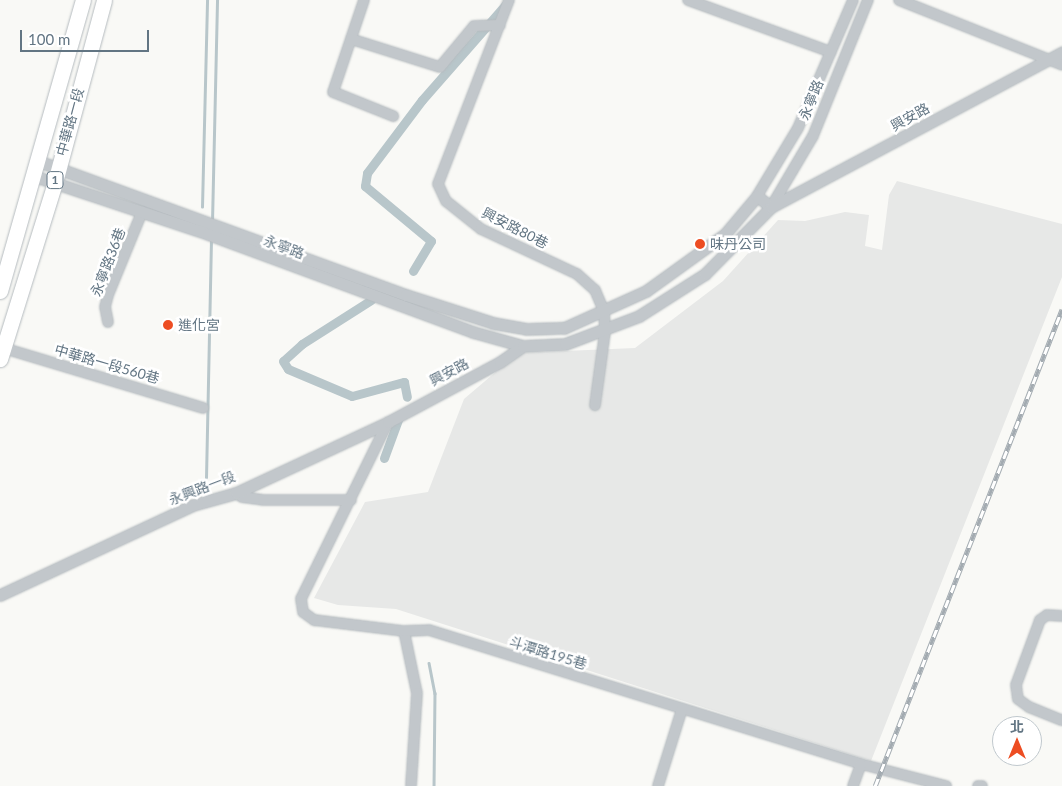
<!DOCTYPE html>
<meta charset="utf-8">
<style>
body{margin:0}
#map{position:relative;width:1062px;height:786px;overflow:hidden;background:#f9f9f6;font-family:Lato,"Noto Sans TC",sans-serif}
div>[style]{position:absolute}
.built>*{inset:0;background:#e7e8e7}
.stream>*{height:2.5px;margin:-1.25px;padding:0 1.25px;transform-origin:1.25px;border-radius:1.25px;background:#b8c6ca}
.canal>*{height:9px;margin:-4.5px;padding:0 4.5px;transform-origin:4.5px;border-radius:4.5px;background:#b8c6ca}
.roads{filter:drop-shadow(0 0 1px #b5bbbf) drop-shadow(0 0 1px #b5bbbf)}
.minor>*{height:10px;margin:-5px;padding:0 5px;transform-origin:5px;border-radius:5px;background:#c2c7cb}
.tertiary>*{height:11px;margin:-5.5px;padding:0 5.5px;transform-origin:5.5px;border-radius:5.5px;background:#c2c7cb}
.primary>*{height:15px;margin:-7.5px;padding:0 7.5px;transform-origin:7.5px;border-radius:7.5px;background:#fff}
.rail>*{height:4.5px;margin-top:-2.25px;transform-origin:0;background:repeating-linear-gradient(90deg,#fff 0 8px,#a3abb1 0 16px);box-sizing:border-box;border-block:1px solid #a3abb1}
.dots>*{width:14px;height:14px;translate:-50% -50%;box-sizing:border-box;border:2px solid #fff;border-radius:50%}
span{translate:-50% -50%;white-space:nowrap;text-align:center;line-height:1.15;-webkit-text-stroke:5px #fff;paint-order:stroke}
.shield-label span{padding:1px 4px;background:#fff;border:1px solid;border-radius:4px;-webkit-text-stroke-width:0}
.shield-label{font-size:12px;color:#627583;font-weight:700}
.street-label{font-size:14px;color:#627583}
.poi-label{font-size:14px;color:#627583}
.left{translate:0 -50%;text-align:left}
.north{position:absolute;left:992px;top:716px;width:50px;height:50px;box-sizing:border-box;background:#fff;border:1px solid #c0c8cd;border-radius:50%;rotate:0deg;font-size:14px;font-weight:700;line-height:20px;text-align:center;color:#627583}
.north::after{content:'';display:block;margin:auto;width:18px;height:22px;background:#ed4d22;clip-path:polygon(50% 0,100% 100%,50% 72%,0 100%)}
.scale{position:absolute;left:20px;top:30px;width:129px;height:22px;box-sizing:border-box;border:2px solid #627583;border-top:0;padding-left:6px;font-size:15px;line-height:18px;white-space:nowrap;color:#627583;-webkit-text-stroke:4px #fff;paint-order:stroke}
</style>
<div id="map">
<div class="built">
<div style="clip-path:polygon(897px 181px,1062px 224px,1062px 277px,871px 761px,396px 609px,338px 605px,314px 598px,365px 502px,428px 492px,464px 399px,518px 353px,635px 348px,723px 281px,778px 220px,805px 221px,845px 212px,869px 215px,865px 246px,882px 250px,889px 195px)"></div>
</div>
<div class="stream">
<div style="left:202px;top:207px;width:207px;rotate:-88.6deg"></div>
<div style="left:212px;top:222px;width:222px;rotate:-88.7deg"></div>
<div style="left:206px;top:478px;width:238px;rotate:-88.8deg"></div>
<div style="left:429px;top:663px;width:31px;rotate:79deg"></div>
<div style="left:435px;top:693px;width:93px;rotate:90.6deg"></div>
</div>
<div class="canal">
<div style="left:413px;top:271px;width:35px;rotate:-59deg"></div>
<div style="left:431px;top:241px;width:86px;rotate:-140.2deg"></div>
<div style="left:365px;top:186px;width:13px;rotate:-81deg"></div>
<div style="left:367px;top:173px;width:91px;rotate:-53deg"></div>
<div style="left:422px;top:100px;width:129px;rotate:-48.8deg"></div>
<div style="left:371px;top:300px;width:82px;rotate:147.5deg"></div>
<div style="left:302px;top:344px;width:25px;rotate:138deg"></div>
<div style="left:283px;top:361px;width:9px;rotate:58deg"></div>
<div style="left:288px;top:369px;width:69px;rotate:22.9deg"></div>
<div style="left:352px;top:396px;width:54px;rotate:-15.1deg"></div>
<div style="left:404px;top:382px;width:15px;rotate:79deg"></div>
<div style="left:384px;top:458px;width:44px;rotate:-69.9deg"></div>
</div>
<div class="roads">
<div class="minor">
<div style="left:364px;top:0;width:97px;rotate:108.6deg"></div>
<div style="left:333px;top:92px;width:65px;rotate:21.8deg"></div>
<div style="left:509px;top:0;width:197px;rotate:111.1deg"></div>
<div style="left:438px;top:184px;width:19px;rotate:65deg"></div>
<div style="left:446px;top:201px;width:45px;rotate:38.7deg"></div>
<div style="left:481px;top:229px;width:106px;rotate:25.1deg"></div>
<div style="left:577px;top:274px;width:24px;rotate:42deg"></div>
<div style="left:595px;top:290px;width:23px;rotate:67deg"></div>
<div style="left:604px;top:311px;width:21px;rotate:87deg"></div>
<div style="left:605px;top:332px;width:74px;rotate:97.8deg"></div>
<div style="left:688px;top:0;width:152px;rotate:20deg"></div>
<div style="left:899px;top:0;width:175px;rotate:21.7deg"></div>
<div style="left:351px;top:39px;width:93px;rotate:17.5deg"></div>
<div style="left:440px;top:67px;width:53px;rotate:-50.3deg"></div>
<div style="left:474px;top:26px;width:26px;rotate:-2deg"></div>
<div style="left:757px;top:196px;width:79px;rotate:-58.9deg"></div>
<div style="left:798px;top:128px;width:139px;rotate:-66.7deg"></div>
<div style="left:771px;top:207px;width:82px;rotate:-59.4deg"></div>
<div style="left:813px;top:136px;width:147px;rotate:-68deg"></div>
<div style="left:108px;top:322px;width:15px;rotate:-101deg"></div>
<div style="left:105px;top:307px;width:12px;rotate:-76deg"></div>
<div style="left:108px;top:295px;width:90px;rotate:-67.7deg"></div>
<div style="left:0;top:347px;width:212px;rotate:16.7deg"></div>
<div style="left:388px;top:422px;width:197px;rotate:116.2deg"></div>
<div style="left:301px;top:599px;width:13px;rotate:81deg"></div>
<div style="left:303px;top:612px;width:14px;rotate:36deg"></div>
<div style="left:314px;top:620px;width:91px;rotate:7deg"></div>
<div style="left:404px;top:631px;width:63px;rotate:78.2deg"></div>
<div style="left:417px;top:693px;width:93px;rotate:93.7deg"></div>
<div style="left:236px;top:493px;width:7px;rotate:34deg"></div>
<div style="left:242px;top:497px;width:21px;rotate:8deg"></div>
<div style="left:263px;top:500px;width:88px"></div>
<div style="left:1062px;top:616px;width:15px;rotate:-176deg"></div>
<div style="left:1047px;top:615px;width:9px;rotate:144deg"></div>
<div style="left:1040px;top:620px;width:69px;rotate:110.3deg"></div>
<div style="left:1016px;top:685px;width:14px;rotate:82deg"></div>
<div style="left:1018px;top:699px;width:14px;rotate:36deg"></div>
<div style="left:1029px;top:707px;width:35px;rotate:22deg"></div>
<div style="left:404px;top:631px;width:25px;rotate:-2deg"></div>
<div style="left:429px;top:630px;width:452px;rotate:17.2deg"></div>
<div style="left:861px;top:764px;width:88px;rotate:14.5deg"></div>
<div style="left:658px;top:786px;width:81px;rotate:-72.7deg"></div>
<div style="left:853px;top:786px;width:23px;rotate:-70deg"></div>
<div style="left:978px;top:786px;width:4px"></div>
</div>
<div class="tertiary">
<div style="left:38px;top:161px;width:392px;rotate:20deg"></div>
<div style="left:406px;top:295px;width:91px;rotate:17.8deg"></div>
<div style="left:493px;top:323px;width:34px;rotate:10deg"></div>
<div style="left:526px;top:329px;width:38px;rotate:-2deg"></div>
<div style="left:564px;top:328px;width:90px;rotate:-24.3deg"></div>
<div style="left:646px;top:291px;width:97px;rotate:-35.8deg"></div>
<div style="left:725px;top:234px;width:50px;rotate:-49.9deg"></div>
<div style="left:757px;top:196px;width:18px;rotate:38deg"></div>
<div style="left:34px;top:176px;width:183px;rotate:18.4deg"></div>
<div style="left:208px;top:234px;width:283px;rotate:20.3deg"></div>
<div style="left:473px;top:332px;width:52px;rotate:15.6deg"></div>
<div style="left:0;top:595px;width:213px;rotate:-25deg"></div>
<div style="left:193px;top:505px;width:45px;rotate:-15.6deg"></div>
<div style="left:236px;top:493px;width:168px;rotate:-25deg"></div>
<div style="left:388px;top:422px;width:127px;rotate:-28.2deg"></div>
<div style="left:500px;top:362px;width:28px;rotate:-35deg"></div>
<div style="left:523px;top:346px;width:42px;rotate:-2.7deg"></div>
<div style="left:565px;top:344px;width:79px;rotate:-20.7deg"></div>
<div style="left:639px;top:316px;width:78px;rotate:-32.5deg"></div>
<div style="left:705px;top:274px;width:94px;rotate:-45.4deg"></div>
<div style="left:771px;top:207px;width:330px;rotate:-28deg"></div>
</div>
<div class="primary">
<div style="left:0;top:291px;width:303px;rotate:-74.1deg"></div>
<div style="left:0;top:359px;width:185px;rotate:-72.7deg"></div>
<div style="left:55px;top:182px;width:188px;rotate:-74.9deg"></div>
</div>
</div>
<div class="rail">
<div style="left:875px;top:786px;width:512px;rotate:-68.59deg"></div>
</div>
<div class="dots">
<div style="left:700px;top:244px;background:#ed4d22"></div>
<div style="left:168px;top:325px;background:#ed4d22"></div>
</div>
<div class="shield-label">
<span style="left:55px;top:180px">1</span>
</div>
<div class="street-label">
<span style="left:811px;top:100px;rotate:-68deg">永寧路</span>
<span style="left:910px;top:117px;rotate:-29deg">興安路</span>
<span style="left:70px;top:122px;rotate:-75deg">中華路一段</span>
<span style="left:515px;top:228px;rotate:27deg">興安路80巷</span>
<span style="left:284px;top:247px;rotate:20deg">永寧路</span>
<span style="left:108px;top:262px;rotate:-69deg">永寧路36巷</span>
<span style="left:107px;top:364px;rotate:16deg">中華路一段560巷</span>
<span style="left:449px;top:372px;rotate:-28deg">興安路</span>
<span style="left:202px;top:488px;rotate:-21deg">永興路一段</span>
<span style="left:548px;top:653px;rotate:17deg">斗潭路195巷</span>
</div>
<div class="poi-label">
<span class="left" style="left:710px;top:244px">味丹公司</span>
<span class="left" style="left:178px;top:325px">進化宮</span>
</div>
<div class="north">北</div>
<div class="scale">100 m</div>
</div>
